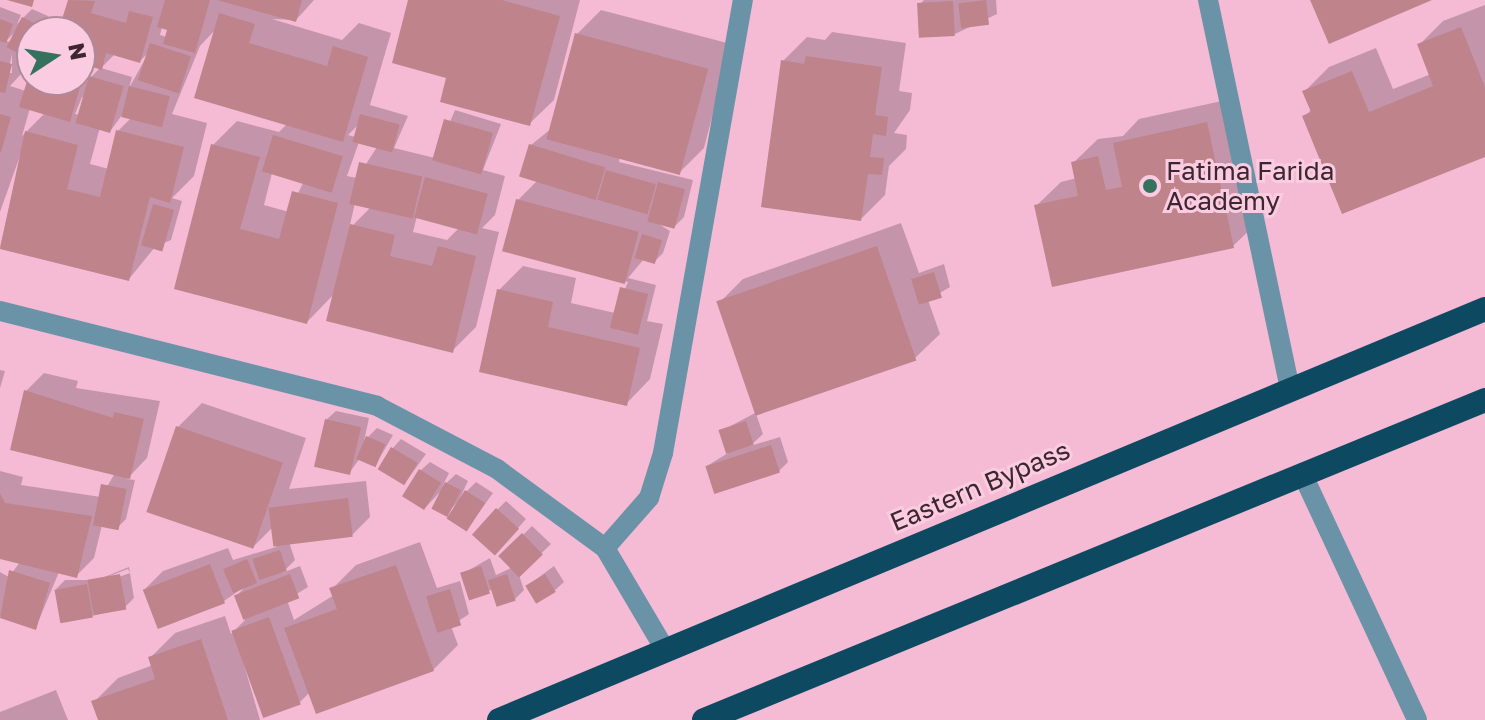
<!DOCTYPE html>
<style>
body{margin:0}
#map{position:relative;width:1485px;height:720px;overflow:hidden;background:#f5bbd5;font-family:"Golos Text",sans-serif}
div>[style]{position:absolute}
.shadow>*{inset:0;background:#0003}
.building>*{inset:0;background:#bf838b;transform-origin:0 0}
.minor>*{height:20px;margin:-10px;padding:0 10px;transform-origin:10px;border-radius:10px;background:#6b93a7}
.highway>*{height:24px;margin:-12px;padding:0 12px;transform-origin:12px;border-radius:12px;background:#0d4961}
.dots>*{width:22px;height:22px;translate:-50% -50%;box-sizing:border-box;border:4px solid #fbcce1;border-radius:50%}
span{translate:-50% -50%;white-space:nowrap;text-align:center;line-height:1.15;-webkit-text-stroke:6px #fbcce1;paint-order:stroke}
.poi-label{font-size:26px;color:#3c2630}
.left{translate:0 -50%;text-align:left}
.street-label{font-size:26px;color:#3c2630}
.north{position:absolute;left:16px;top:16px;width:80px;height:80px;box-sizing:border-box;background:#fbcce1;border:2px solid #af8a9a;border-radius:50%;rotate:78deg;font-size:22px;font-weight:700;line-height:32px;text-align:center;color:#3c2630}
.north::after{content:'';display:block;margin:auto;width:28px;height:36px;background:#34725e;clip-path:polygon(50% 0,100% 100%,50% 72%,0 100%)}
</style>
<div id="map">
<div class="shadow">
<div style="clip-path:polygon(evenodd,70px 0,314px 0,296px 20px,272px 19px,342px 40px,359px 23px,391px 33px,370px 105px,408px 116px,394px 148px,435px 158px,455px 110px,501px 124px,483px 170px,505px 176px,495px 215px,482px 228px,499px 232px,476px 327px,452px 351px,335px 293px,307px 322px,176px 288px,213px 145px,237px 121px,279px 132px,287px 124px,216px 29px,200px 46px,172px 114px,207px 123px,194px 176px,172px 198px,182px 201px,171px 240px,155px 247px,129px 279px,0 247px,22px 150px,0 212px,0 7px,21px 15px,17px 24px,32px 9px,48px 16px,40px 32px,32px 32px,22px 73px,10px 86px,26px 91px,32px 73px,32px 80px,80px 80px,80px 66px,90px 69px,86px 82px,101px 67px,80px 61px,80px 32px,61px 32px,70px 0,162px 27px,170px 29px,167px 37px,160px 35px,162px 27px,70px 0,17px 30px,11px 42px,6px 41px,17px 30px,70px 0,149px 52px,129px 88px,132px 77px,101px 68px,115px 54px,140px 61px,149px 52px,70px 0,12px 54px,12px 73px,8px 73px,12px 54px,70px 0,82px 97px,86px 98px,81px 115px,75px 114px,82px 97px,70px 0,30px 108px,46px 112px,22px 136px,30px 108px,70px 0,122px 115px,131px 118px,118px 131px,109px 169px,90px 164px,100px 127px,111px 130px,122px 115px,70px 0,360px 123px,356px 137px,348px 135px,360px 123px,70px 0,359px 142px,377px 147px,357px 178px,347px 176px,359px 142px,70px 0,272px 173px,303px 183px,289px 212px,264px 205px,272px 173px,70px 0,355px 203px,371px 207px,349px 229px,355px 203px,70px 0,417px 216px,459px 228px,447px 240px,413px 232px,417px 216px)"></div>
<div style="clip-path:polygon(410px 0,580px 0,554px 100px,529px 124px,449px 76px)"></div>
<div style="clip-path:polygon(924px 0,996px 0,997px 14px,955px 34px,919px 5px)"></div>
<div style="clip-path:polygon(1485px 5px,1485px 155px,1305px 116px,1312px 109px,1305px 91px,1329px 67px,1376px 48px,1393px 89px,1431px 74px,1419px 45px,1443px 21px)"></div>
<div style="clip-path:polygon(601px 10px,731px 44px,704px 148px,680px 172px,620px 156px,619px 162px,693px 180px,684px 217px,675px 226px,654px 221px,670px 231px,663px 253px,654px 262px,644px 259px,628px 278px,656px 285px,647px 321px,663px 324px,650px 379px,626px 404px,499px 290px,523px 266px,576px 278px,571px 303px,615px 313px,628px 282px,505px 250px,518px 200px,538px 180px,531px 145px,552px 128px,577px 34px)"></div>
<div style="clip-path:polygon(832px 32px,906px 43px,899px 91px,912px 93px,910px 110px,894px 133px,907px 135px,906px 149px,889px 166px,885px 195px,861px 219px,783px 61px,807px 37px,825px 40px)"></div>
<div style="clip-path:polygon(1231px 99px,1258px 222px,1233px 246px,1036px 206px,1061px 182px,1077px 178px,1073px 163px,1098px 139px,1123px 136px,1139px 119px)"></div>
<div style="clip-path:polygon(901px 223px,919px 273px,944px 264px,950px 287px,928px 300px,940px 334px,915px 358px,756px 414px,763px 434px,750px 446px,780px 437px,788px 462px,779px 471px,707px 466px,728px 453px,721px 431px,757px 412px,719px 303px,743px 279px)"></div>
<div style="clip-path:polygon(0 370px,5px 371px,0 388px)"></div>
<div style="clip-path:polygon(44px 373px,78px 381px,76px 388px,160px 401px,147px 458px,127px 479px,135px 480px,126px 519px,117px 528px,102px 525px,94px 558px,76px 576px,59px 572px,36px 627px,0 616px,0 572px,9px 577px,20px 562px,0 557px,0 471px,23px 477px,21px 485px,101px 497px,115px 473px,26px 391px)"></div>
<div style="clip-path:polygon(202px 403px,306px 438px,289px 489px,366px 481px,370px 517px,352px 535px,289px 542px,295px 560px,282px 573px,300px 566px,308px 587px,287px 600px,294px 620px,334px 595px,332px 589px,356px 565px,420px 542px,437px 588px,460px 581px,469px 614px,451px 626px,458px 645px,433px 670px,310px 692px,300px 702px,236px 637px,260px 720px,100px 720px,94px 702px,118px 678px,153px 665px,150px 658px,175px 633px,225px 616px,231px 634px,245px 620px,236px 596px,247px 585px,224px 601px,145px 589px,163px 571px,228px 548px,233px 560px,276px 547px,273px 527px,253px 547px,178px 427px)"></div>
<div style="clip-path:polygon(336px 411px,369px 418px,364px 441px,377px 428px,393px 435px,376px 464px,360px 458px,350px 472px,326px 420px)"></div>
<div style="clip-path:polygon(401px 439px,426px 454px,405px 483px,392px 449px)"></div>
<div style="clip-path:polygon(430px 462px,449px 473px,442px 487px,456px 474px,468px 481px,460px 498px,476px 482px,493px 493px,467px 529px,458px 502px,445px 515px,439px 493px,426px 507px,420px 471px)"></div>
<div style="clip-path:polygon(506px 501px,526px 519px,504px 544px,497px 510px)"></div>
<div style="clip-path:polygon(532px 526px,551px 544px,519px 575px,524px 590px,515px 599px,493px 589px,471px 598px,462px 574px,490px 558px,496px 575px,513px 567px,502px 556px)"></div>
<div style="clip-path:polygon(554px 566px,564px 582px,554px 591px,527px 586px)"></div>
<div style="clip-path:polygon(evenodd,129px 567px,134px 598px,125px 607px,92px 616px,56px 589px,65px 580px,97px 580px,129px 567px,128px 569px,130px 573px,99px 584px,99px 580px,128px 569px)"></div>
<div style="clip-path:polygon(56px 690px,68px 720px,0 720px,0 712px)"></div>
</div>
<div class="building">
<div style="clip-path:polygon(7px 0,34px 0,32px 7px)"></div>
<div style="clip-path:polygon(68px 0,95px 1px,91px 13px,126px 23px,129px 11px,153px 17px,140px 63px,106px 53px,102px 70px,80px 63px,80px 32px,58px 32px)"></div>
<div style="clip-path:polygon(165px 0,210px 0,195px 53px,163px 44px,167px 30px,157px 27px)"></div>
<div style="clip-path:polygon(217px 0,302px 0,296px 22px)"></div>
<div style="clip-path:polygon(408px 0,502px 0,560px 16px,530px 126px,440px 102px,446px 78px,392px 63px)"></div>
<div style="left:986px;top:0;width:25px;height:28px;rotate:83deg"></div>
<div style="clip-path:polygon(1310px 0,1432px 0,1329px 44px)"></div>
<div style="left:953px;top:1px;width:35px;height:36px;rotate:87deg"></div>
<div style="clip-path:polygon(219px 13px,255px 24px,249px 43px,327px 66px,333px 46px,368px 57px,343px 142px,194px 98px)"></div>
<div style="left:22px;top:17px;width:20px;height:34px;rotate:27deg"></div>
<div style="clip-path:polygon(0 19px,13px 24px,6px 43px,0 41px)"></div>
<div style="clip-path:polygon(1461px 27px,1485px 87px,1485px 157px,1342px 214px,1302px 116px,1311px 112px,1302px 91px,1352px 71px,1369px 112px,1433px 86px,1417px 44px)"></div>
<div style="left:575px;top:33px;width:138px;height:110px;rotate:15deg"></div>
<div style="left:150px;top:43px;width:43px;height:39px;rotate:18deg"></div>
<div style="clip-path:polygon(806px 56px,882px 67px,875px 115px,888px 117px,886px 136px,873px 134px,870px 157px,884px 158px,882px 175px,868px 174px,861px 221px,761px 207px,781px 60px,804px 64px)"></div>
<div style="clip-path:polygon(0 61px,12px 64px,5px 93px,0 92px)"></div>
<div style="clip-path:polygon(31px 68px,32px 80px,82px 80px,70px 122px,19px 107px)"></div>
<div style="left:89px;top:76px;width:36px;height:49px;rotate:16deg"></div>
<div style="left:129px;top:86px;width:42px;height:32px;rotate:14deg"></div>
<div style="clip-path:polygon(0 114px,11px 117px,1px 152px,0 152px)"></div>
<div style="left:360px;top:114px;width:41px;height:29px;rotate:15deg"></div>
<div style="left:444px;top:119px;width:51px;height:43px;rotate:16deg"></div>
<div style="clip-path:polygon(1207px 122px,1234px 248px,1052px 287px,1034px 205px,1078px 196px,1071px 162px,1098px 156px,1106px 190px,1122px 187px,1113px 143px)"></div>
<div style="clip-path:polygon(116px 130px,184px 147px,170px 203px,150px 197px,129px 281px,0 249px,25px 131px,78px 145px,67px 189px,100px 197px)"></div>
<div style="left:273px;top:135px;width:73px;height:38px;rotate:17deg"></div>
<div style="clip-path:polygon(211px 144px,260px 157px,240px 229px,279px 239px,292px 191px,338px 203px,307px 324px,174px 289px)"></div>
<div style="left:529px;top:144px;width:80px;height:34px;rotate:17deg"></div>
<div style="left:359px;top:162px;width:65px;height:43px;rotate:13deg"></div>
<div style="left:606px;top:170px;width:52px;height:31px;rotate:16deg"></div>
<div style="left:425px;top:177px;width:65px;height:42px;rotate:15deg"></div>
<div style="left:658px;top:182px;width:28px;height:41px;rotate:15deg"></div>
<div style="left:516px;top:199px;width:127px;height:54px;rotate:15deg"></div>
<div style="left:153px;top:204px;width:22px;height:43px;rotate:16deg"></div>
<div style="clip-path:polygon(350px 224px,395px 235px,390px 256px,432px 266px,438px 246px,476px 256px,453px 353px,326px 321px)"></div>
<div style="left:642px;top:234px;width:21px;height:25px;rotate:17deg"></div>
<div style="left:877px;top:246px;width:121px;height:170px;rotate:71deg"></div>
<div style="left:934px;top:272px;width:27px;height:24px;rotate:73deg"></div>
<div style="left:620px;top:287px;width:29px;height:42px;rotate:14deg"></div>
<div style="clip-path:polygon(497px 289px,553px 302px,548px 327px,640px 348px,627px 406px,479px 372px)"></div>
<div style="clip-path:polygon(24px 390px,113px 418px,114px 412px,144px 419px,130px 479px,10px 450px)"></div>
<div style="left:325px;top:419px;width:37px;height:49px;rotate:13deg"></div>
<div style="left:746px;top:421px;width:25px;height:29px;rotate:72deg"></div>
<div style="left:176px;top:426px;width:113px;height:91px;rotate:19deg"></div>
<div style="left:366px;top:436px;width:21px;height:25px;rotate:23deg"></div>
<div style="left:771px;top:445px;width:29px;height:69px;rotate:72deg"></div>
<div style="left:391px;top:447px;width:31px;height:26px;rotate:31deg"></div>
<div style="left:419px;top:469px;width:26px;height:32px;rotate:32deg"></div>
<div style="left:445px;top:482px;width:18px;height:30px;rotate:27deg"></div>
<div style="left:101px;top:484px;width:26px;height:42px;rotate:11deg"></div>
<div style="left:465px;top:490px;width:24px;height:34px;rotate:33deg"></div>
<div style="clip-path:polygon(0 493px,5px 503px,92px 516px,77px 578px,0 559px)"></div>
<div style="left:348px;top:498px;width:39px;height:80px;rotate:83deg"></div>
<div style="left:496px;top:508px;width:31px;height:36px;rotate:42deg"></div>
<div style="left:522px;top:533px;width:30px;height:33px;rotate:46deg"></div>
<div style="left:280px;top:550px;width:22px;height:29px;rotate:72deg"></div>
<div style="left:247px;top:559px;width:26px;height:26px;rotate:67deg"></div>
<div style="left:210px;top:564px;width:42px;height:72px;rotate:69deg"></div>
<div style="clip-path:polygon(396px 565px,434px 671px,316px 714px,284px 628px,337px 609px,329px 588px)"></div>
<div style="left:481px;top:566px;width:29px;height:22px;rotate:72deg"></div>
<div style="clip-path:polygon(9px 570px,50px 583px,36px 630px,0 618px)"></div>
<div style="left:120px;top:574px;width:36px;height:33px;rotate:80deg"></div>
<div style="left:290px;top:574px;width:26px;height:60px;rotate:69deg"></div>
<div style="left:507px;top:574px;width:28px;height:20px;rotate:72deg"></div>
<div style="left:545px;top:574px;width:21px;height:23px;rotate:59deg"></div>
<div style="left:87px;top:584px;width:34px;height:33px;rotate:80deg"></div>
<div style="left:450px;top:589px;width:38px;height:25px;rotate:73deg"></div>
<div style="left:269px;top:617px;width:93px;height:40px;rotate:70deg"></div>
<div style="clip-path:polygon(201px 639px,228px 720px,98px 720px,91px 701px,155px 679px,148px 657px)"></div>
</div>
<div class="minor">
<div style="left:1208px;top:0;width:393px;rotate:78.1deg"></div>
<div style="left:0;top:311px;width:389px;rotate:14.1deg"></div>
<div style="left:377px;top:406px;width:136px;rotate:27.7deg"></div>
<div style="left:497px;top:469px;width:134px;rotate:36.2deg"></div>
<div style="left:605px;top:548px;width:120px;rotate:59.4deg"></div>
<div style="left:1302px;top:473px;width:272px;rotate:65deg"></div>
<div style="left:605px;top:548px;width:67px;rotate:-48.7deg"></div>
<div style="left:649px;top:498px;width:47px;rotate:-72.7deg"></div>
<div style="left:663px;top:453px;width:460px;rotate:-80deg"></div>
</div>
<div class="highway">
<div style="left:499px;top:720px;width:1068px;rotate:-22.63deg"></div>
<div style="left:704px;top:720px;width:844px;rotate:-22.28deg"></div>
</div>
<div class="dots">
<div style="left:1150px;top:186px;background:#34725e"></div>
</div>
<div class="poi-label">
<span class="left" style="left:1166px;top:186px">Fatima Farida<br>Academy</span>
</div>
<div class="street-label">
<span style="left:980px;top:486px;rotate:-23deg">Eastern Bypass</span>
</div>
<div class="north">N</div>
</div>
